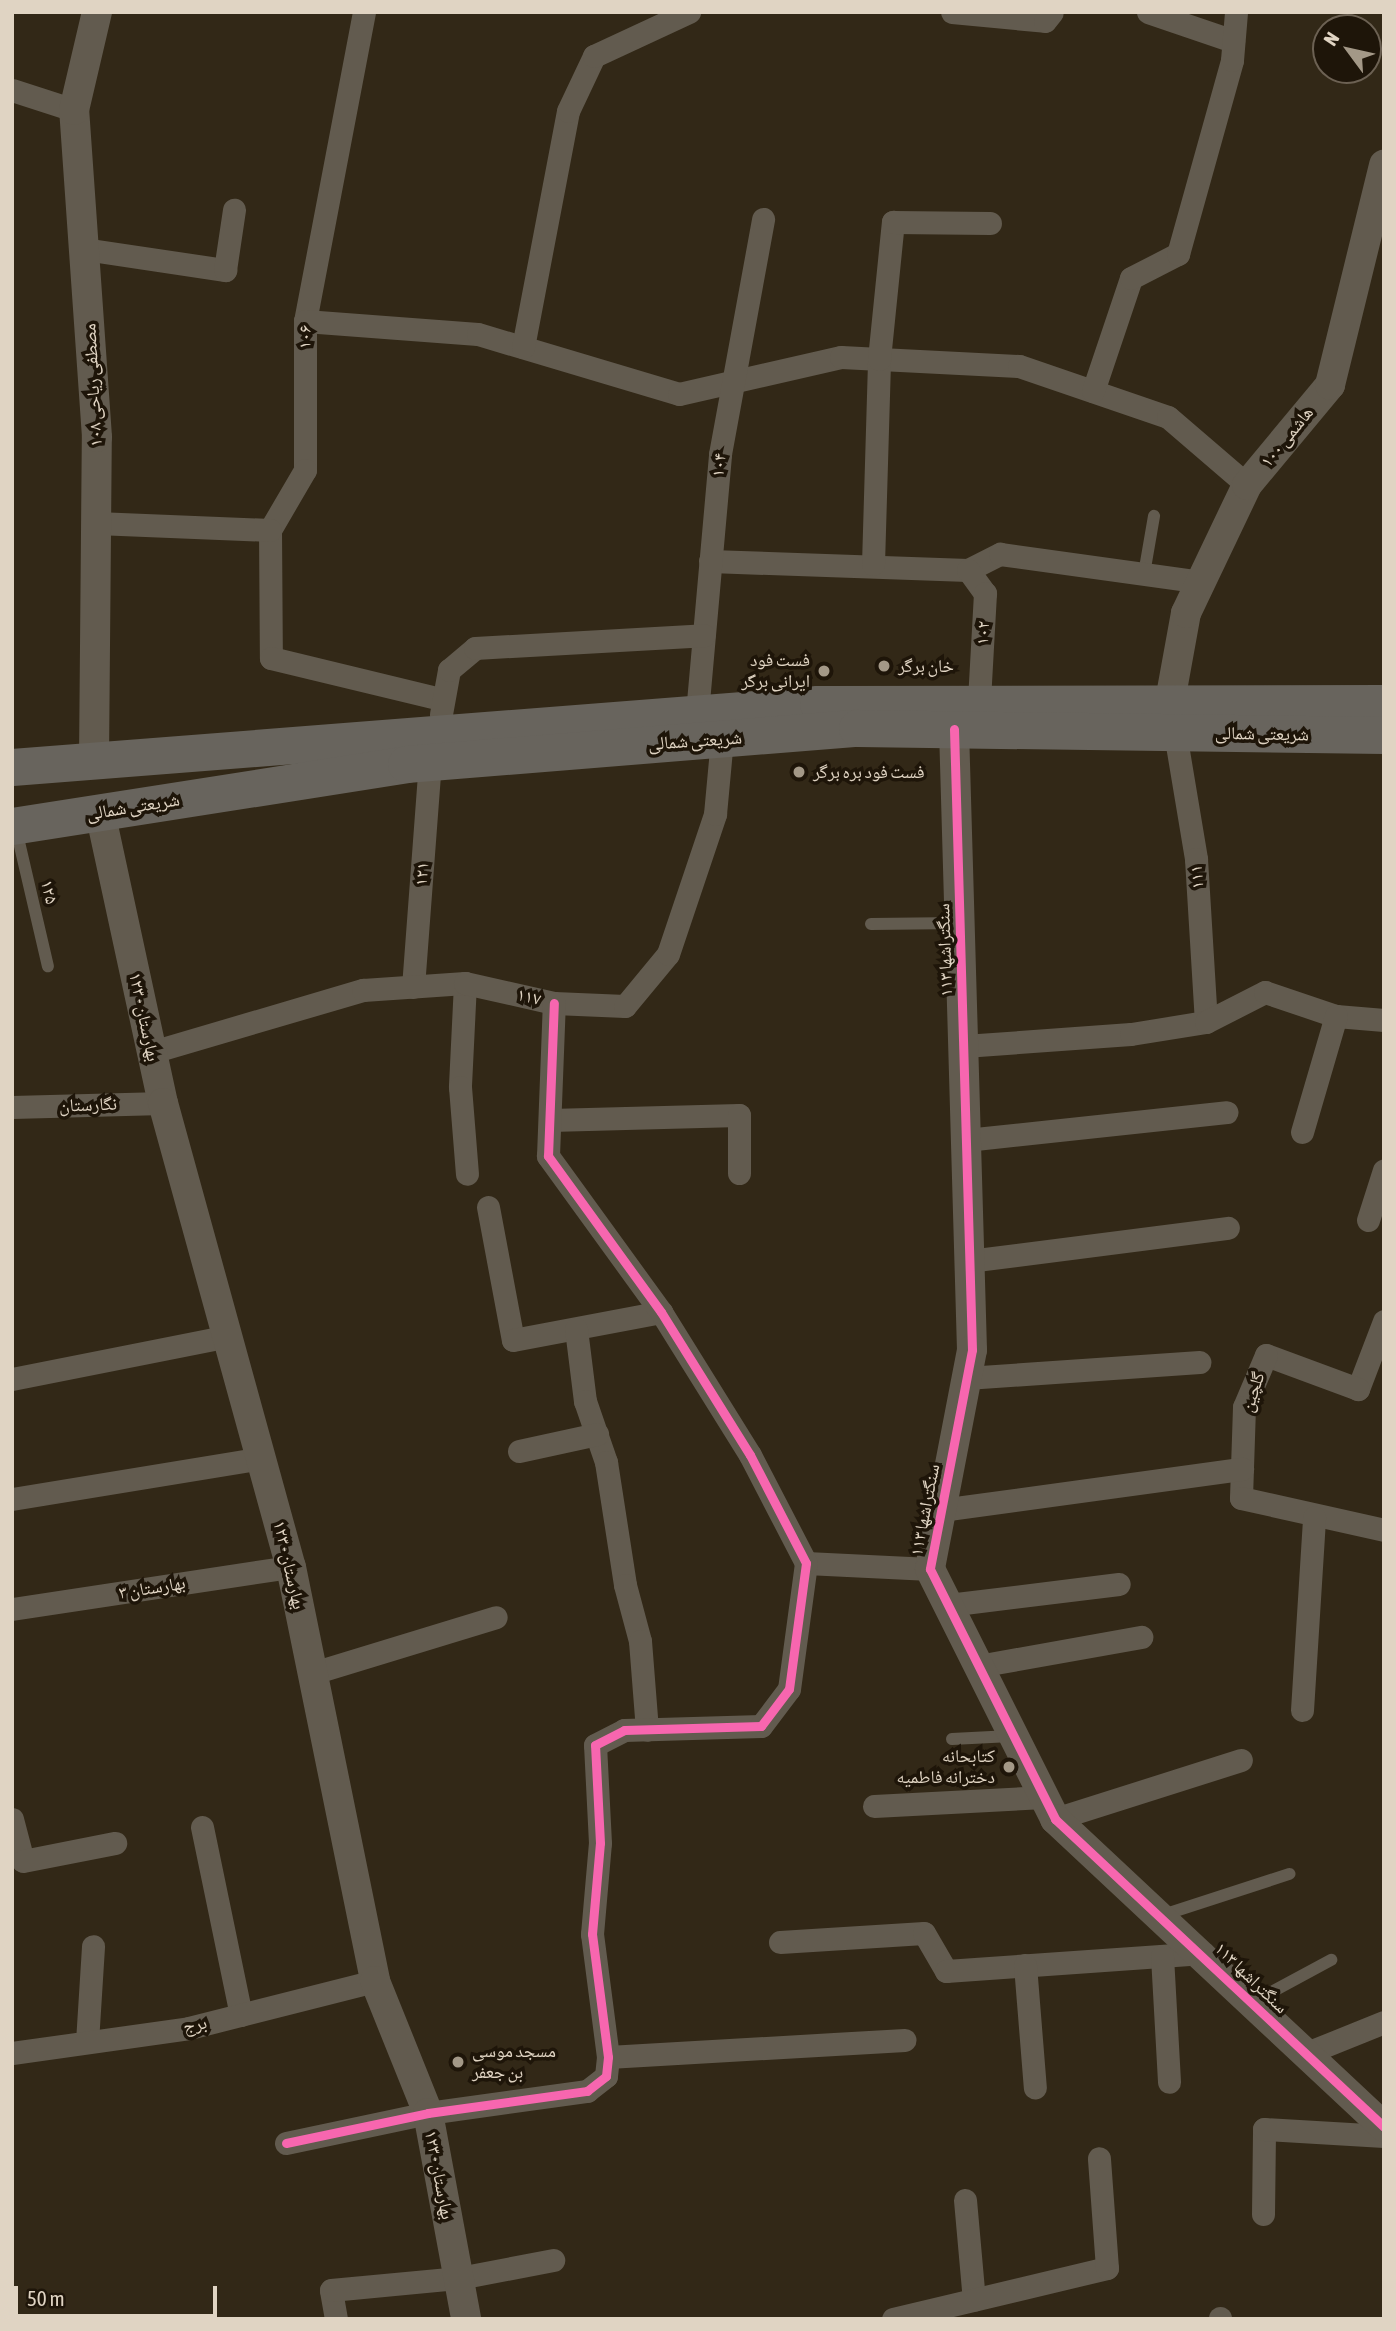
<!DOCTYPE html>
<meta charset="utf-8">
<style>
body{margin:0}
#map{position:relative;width:1396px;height:2331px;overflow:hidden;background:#322817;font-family:"Asap Condensed","Noto Naskh Arabic",sans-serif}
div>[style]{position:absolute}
.service>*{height:12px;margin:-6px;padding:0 6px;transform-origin:6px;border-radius:6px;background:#625b4f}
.minor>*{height:23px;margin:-11.5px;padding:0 11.5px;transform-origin:11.5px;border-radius:11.5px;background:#625b4f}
.tertiary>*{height:30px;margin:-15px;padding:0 15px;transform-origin:15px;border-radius:15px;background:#625b4f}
.primary>*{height:37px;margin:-18.5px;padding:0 18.5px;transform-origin:18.5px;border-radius:18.5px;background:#68645d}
.cycleway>*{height:9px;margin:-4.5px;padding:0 4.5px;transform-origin:4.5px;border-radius:4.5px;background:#f766af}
.dots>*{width:19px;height:19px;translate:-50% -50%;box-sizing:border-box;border:4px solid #1e1509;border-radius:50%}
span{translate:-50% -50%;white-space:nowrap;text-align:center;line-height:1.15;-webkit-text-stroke:7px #1e1509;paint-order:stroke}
.street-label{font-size:18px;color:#e0d4c3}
.poi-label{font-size:18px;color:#e0d4c3}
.right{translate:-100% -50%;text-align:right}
.left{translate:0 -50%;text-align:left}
.frame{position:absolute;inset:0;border:14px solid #e0d4c3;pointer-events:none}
.north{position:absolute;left:1312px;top:14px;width:70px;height:70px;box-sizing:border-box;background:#1e1509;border:2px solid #6c6153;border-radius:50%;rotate:303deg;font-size:19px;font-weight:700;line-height:28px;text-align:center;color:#e0d4c3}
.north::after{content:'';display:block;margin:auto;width:24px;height:32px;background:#a39887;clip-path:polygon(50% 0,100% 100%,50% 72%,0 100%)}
.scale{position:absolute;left:14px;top:2286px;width:203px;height:32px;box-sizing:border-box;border:4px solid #e0d4c3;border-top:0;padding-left:9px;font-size:21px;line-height:24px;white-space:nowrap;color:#e0d4c3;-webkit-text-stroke:5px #1e1509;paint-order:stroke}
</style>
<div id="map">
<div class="service">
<div style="left:1144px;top:574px;width:59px;rotate:-80.2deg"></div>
<div style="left:16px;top:829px;width:141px;rotate:76.9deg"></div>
<div style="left:871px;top:924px;width:89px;rotate:-0.6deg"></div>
<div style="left:952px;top:1739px;width:59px;rotate:-2.9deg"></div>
<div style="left:1163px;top:1915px;width:133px;rotate:-18deg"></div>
<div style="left:1253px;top:2002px;width:89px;rotate:-28.3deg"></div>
</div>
<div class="minor">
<div style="left:364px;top:12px;width:315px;rotate:100.8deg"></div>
<div style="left:305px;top:321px;width:149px;rotate:90deg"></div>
<div style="left:305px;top:470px;width:69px;rotate:120.3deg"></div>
<div style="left:270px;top:530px;width:128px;rotate:89.6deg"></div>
<div style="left:271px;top:658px;width:174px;rotate:13.6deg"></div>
<div style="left:952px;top:12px;width:93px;rotate:5.5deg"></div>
<div style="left:1045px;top:21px;width:11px;rotate:-52deg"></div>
<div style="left:1148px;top:12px;width:90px;rotate:18.8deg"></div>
<div style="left:12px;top:90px;width:65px;rotate:17.9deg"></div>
<div style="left:84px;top:249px;width:143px;rotate:8.5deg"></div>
<div style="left:225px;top:270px;width:61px;rotate:-81.5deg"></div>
<div style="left:305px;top:321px;width:173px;rotate:4.3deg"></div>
<div style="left:478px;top:334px;width:210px;rotate:16.6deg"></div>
<div style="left:679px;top:394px;width:166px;rotate:-12.9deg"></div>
<div style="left:841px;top:357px;width:178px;rotate:2.9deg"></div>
<div style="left:1019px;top:366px;width:157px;rotate:18.9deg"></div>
<div style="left:1168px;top:417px;width:104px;rotate:40.7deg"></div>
<div style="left:523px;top:347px;width:240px;rotate:-79.2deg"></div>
<div style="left:568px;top:111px;width:61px;rotate:-64.7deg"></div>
<div style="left:594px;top:56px;width:105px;rotate:-24.9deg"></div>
<div style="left:1093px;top:391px;width:119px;rotate:-71.4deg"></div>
<div style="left:1131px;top:278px;width:53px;rotate:-27.1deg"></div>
<div style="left:1178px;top:254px;width:201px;rotate:-74.4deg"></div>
<div style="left:1232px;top:60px;width:48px;rotate:-85.2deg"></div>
<div style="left:96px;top:523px;width:174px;rotate:2.3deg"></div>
<div style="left:710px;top:561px;width:258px;rotate:2deg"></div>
<div style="left:968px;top:570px;width:36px;rotate:-27deg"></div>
<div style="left:1000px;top:554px;width:203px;rotate:7.9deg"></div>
<div style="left:873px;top:564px;width:205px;rotate:-88.3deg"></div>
<div style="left:879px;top:359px;width:138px;rotate:-84.2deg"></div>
<div style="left:893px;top:222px;width:97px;rotate:0.6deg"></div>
<div style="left:968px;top:570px;width:29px;rotate:54deg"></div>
<div style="left:985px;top:593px;width:109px;rotate:93.2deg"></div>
<div style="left:697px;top:713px;width:260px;rotate:-84.9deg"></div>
<div style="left:720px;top:454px;width:239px;rotate:-79.6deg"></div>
<div style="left:441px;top:714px;width:45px;rotate:-79.7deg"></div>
<div style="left:449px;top:670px;width:34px;rotate:-40deg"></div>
<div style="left:475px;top:648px;width:229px;rotate:-3.2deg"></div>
<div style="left:1175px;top:733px;width:128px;rotate:80.5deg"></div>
<div style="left:1196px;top:859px;width:163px;rotate:86.5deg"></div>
<div style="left:465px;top:983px;width:104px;rotate:92.8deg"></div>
<div style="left:460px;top:1087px;width:87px;rotate:85.4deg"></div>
<div style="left:413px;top:987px;width:227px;rotate:-85.7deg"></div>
<div style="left:964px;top:1046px;width:167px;rotate:-4.1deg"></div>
<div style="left:1131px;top:1034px;width:76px;rotate:-9.1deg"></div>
<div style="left:1206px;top:1022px;width:66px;rotate:-27deg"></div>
<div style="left:1265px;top:992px;width:75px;rotate:18.7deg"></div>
<div style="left:1336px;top:1016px;width:48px;rotate:4.8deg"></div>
<div style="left:152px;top:1052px;width:220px;rotate:-16.4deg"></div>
<div style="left:363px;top:990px;width:102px;rotate:-3.9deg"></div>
<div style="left:465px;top:983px;width:91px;rotate:12.7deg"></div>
<div style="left:554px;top:1003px;width:71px;rotate:2.4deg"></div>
<div style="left:625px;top:1006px;width:67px;rotate:-50.4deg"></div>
<div style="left:668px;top:954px;width:148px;rotate:-71.4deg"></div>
<div style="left:715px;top:814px;width:75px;rotate:-84.7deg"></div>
<div style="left:12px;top:1107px;width:151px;rotate:-1.5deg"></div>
<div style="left:550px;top:1120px;width:189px;rotate:-1.5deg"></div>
<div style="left:739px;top:1115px;width:58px;rotate:90deg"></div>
<div style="left:1302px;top:1132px;width:121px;rotate:-73.7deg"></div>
<div style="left:966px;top:1140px;width:262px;rotate:-6.1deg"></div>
<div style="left:488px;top:1207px;width:135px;rotate:79.4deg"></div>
<div style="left:513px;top:1340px;width:151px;rotate:-10.7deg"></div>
<div style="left:1368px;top:1220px;width:52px;rotate:-72.3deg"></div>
<div style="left:969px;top:1261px;width:261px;rotate:-7.3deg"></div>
<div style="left:1384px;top:1321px;width:73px;rotate:110.9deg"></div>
<div style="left:1358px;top:1389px;width:98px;rotate:-159.7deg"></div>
<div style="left:1266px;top:1355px;width:56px;rotate:112.9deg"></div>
<div style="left:1244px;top:1407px;width:91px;rotate:91.9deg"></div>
<div style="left:1241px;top:1498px;width:147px;rotate:12.6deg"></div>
<div style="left:576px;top:1329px;width:73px;rotate:82.9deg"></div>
<div style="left:585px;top:1401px;width:65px;rotate:71deg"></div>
<div style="left:606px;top:1462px;width:124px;rotate:81.2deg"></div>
<div style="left:625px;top:1585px;width:58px;rotate:75deg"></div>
<div style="left:640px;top:1641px;width:89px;rotate:85.5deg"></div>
<div style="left:966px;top:1378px;width:234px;rotate:-3.9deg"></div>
<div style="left:12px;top:1379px;width:221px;rotate:-11.2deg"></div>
<div style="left:519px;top:1451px;width:80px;rotate:-12.3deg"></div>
<div style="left:12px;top:1499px;width:253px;rotate:-9.3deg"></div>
<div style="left:941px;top:1510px;width:304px;rotate:-7.8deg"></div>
<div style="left:806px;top:1563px;width:124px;rotate:2.8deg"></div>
<div style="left:948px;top:1605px;width:172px;rotate:-7deg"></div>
<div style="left:12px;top:1609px;width:282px;rotate:-8.6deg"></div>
<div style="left:978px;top:1666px;width:166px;rotate:-10.1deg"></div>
<div style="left:313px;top:1673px;width:191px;rotate:-17deg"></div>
<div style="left:1302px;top:1710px;width:193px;rotate:-86.4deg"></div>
<div style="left:874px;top:1806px;width:170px;rotate:-3deg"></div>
<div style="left:12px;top:1819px;width:43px;rotate:75.3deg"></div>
<div style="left:23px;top:1861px;width:94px;rotate:-11.1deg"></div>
<div style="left:1055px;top:1819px;width:195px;rotate:-17.6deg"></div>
<div style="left:202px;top:1827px;width:192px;rotate:78.3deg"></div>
<div style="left:780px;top:1942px;width:144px;rotate:-3.6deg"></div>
<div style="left:924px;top:1933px;width:44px;rotate:59.9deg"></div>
<div style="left:946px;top:1971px;width:258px;rotate:-4deg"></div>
<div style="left:1162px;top:1956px;width:126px;rotate:86.8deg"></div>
<div style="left:1025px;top:1965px;width:123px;rotate:85.4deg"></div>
<div style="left:87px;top:2042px;width:96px;rotate:-86.4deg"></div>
<div style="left:12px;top:2053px;width:179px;rotate:-8deg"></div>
<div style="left:189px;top:2028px;width:192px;rotate:-14.2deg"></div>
<div style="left:1307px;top:2053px;width:83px;rotate:-21.9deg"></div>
<div style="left:608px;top:2057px;width:297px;rotate:-3.3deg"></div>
<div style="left:286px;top:2143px;width:145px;rotate:-11.9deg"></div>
<div style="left:428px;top:2113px;width:161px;rotate:-7.9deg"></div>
<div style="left:587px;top:2091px;width:24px;rotate:-38deg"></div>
<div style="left:606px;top:2076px;width:19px;rotate:-84deg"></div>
<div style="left:608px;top:2057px;width:124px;rotate:-97.4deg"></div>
<div style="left:592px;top:1934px;width:91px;rotate:-85deg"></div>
<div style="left:600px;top:1843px;width:98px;rotate:-92.9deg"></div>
<div style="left:595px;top:1745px;width:33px;rotate:-27deg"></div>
<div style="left:624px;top:1730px;width:137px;rotate:-1.7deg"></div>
<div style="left:761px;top:1726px;width:46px;rotate:-52.9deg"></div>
<div style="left:789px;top:1689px;width:127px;rotate:-82.3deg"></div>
<div style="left:806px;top:1563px;width:122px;rotate:-117.4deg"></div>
<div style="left:750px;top:1455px;width:168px;rotate:-121.9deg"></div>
<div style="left:661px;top:1312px;width:193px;rotate:-125.9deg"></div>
<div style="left:548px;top:1156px;width:153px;rotate:-87.8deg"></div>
<div style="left:965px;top:2200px;width:100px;rotate:84.9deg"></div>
<div style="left:1263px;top:2214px;width:85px;rotate:-89.3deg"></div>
<div style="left:1264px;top:2129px;width:120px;rotate:3.3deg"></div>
<div style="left:336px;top:2319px;width:29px;rotate:-100deg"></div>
<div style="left:331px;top:2290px;width:129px;rotate:-5.4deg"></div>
<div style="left:459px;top:2278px;width:96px;rotate:-10.8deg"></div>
<div style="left:893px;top:2319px;width:220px;rotate:-13.4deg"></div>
<div style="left:1107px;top:2268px;width:110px;rotate:-94.2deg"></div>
<div style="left:1220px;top:2319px;width:1px;rotate:-90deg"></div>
</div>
<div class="tertiary">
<div style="left:1170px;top:701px;width:89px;rotate:-79.7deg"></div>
<div style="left:1186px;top:613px;width:142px;rotate:-64.5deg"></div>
<div style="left:1247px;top:485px;width:130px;rotate:-50.3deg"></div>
<div style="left:1330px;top:385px;width:227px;rotate:-76.2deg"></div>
<div style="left:954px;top:729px;width:621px;rotate:88.34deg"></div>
<div style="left:972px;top:1350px;width:223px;rotate:100.9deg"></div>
<div style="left:930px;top:1569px;width:280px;rotate:63.4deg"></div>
<div style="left:1055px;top:1819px;width:451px;rotate:43.1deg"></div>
<div style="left:94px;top:761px;width:324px;rotate:-89.5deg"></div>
<div style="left:97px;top:437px;width:328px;rotate:-94deg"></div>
<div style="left:74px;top:110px;width:101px;rotate:-76.8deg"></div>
<div style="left:100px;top:812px;width:298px;rotate:77.8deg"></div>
<div style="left:163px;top:1103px;width:481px;rotate:74.6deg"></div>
<div style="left:291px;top:1567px;width:422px;rotate:78.5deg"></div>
<div style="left:375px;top:1981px;width:142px;rotate:68.1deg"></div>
<div style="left:428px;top:2113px;width:209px;rotate:79.5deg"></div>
</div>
<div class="primary">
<div style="left:12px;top:767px;width:808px;rotate:-4.47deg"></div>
<div style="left:818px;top:704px;width:566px;rotate:-0.1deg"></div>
<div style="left:12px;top:826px;width:399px;rotate:-8.9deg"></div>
<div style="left:406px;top:764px;width:452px;rotate:-4.6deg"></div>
<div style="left:857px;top:728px;width:527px;rotate:0.76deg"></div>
</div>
<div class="cycleway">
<div style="left:954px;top:729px;width:621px;rotate:88.34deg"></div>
<div style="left:972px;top:1350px;width:223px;rotate:100.9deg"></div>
<div style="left:930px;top:1569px;width:280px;rotate:63.4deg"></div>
<div style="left:1055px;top:1819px;width:451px;rotate:43.1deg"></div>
<div style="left:286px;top:2143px;width:145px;rotate:-11.9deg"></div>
<div style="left:428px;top:2113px;width:161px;rotate:-7.9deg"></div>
<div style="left:587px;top:2091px;width:24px;rotate:-38deg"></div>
<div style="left:606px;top:2076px;width:19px;rotate:-84deg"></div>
<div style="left:608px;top:2057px;width:124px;rotate:-97.4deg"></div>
<div style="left:592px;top:1934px;width:91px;rotate:-85deg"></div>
<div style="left:600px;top:1843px;width:98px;rotate:-92.9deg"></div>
<div style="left:595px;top:1745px;width:33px;rotate:-27deg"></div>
<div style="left:624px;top:1730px;width:137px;rotate:-1.7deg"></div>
<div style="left:761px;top:1726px;width:46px;rotate:-52.9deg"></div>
<div style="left:789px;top:1689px;width:127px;rotate:-82.3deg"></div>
<div style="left:806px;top:1563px;width:122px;rotate:-117.4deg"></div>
<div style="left:750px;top:1455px;width:168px;rotate:-121.9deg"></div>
<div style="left:661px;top:1312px;width:193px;rotate:-125.9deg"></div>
<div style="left:548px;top:1156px;width:153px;rotate:-87.8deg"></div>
</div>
<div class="dots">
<div style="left:884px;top:666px;background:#a39887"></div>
<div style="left:824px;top:671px;background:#a39887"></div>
<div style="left:799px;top:772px;background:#a39887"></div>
<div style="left:1009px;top:1767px;background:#a39887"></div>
<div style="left:458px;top:2062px;background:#a39887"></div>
</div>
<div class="street-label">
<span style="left:305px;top:337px;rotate:-89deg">۱۰۶</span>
<span style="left:93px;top:385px;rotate:-93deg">مصطفی ریاحی ۱۰۸</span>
<span style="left:1287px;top:437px;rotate:-51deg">هاشمی ۱۰۰</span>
<span style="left:719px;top:465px;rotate:-83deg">۱۰۴</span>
<span style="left:983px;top:633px;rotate:-87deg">۱۰۲</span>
<span style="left:1262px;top:734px;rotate:1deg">شریعتی شمالی</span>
<span style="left:695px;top:741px;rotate:-4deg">شریعتی شمالی</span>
<span style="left:133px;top:807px;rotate:-9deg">شریعتی شمالی</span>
<span style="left:422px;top:874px;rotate:-86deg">۱۲۱</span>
<span style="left:1197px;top:877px;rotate:-94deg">۱۱۱</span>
<span style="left:49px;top:892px;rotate:77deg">۱۲۵</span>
<span style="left:945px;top:950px;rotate:-92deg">سنگتراشها ۱۱۳</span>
<span style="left:529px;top:997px;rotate:13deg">۱۱۷</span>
<span style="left:144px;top:1017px;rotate:78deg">بهارستان - ۱۲۳</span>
<span style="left:88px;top:1105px;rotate:-2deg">نگارستان</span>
<span style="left:1253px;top:1392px;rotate:-72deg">گلچین</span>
<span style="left:925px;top:1510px;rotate:-79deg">سنگتراشها ۱۱۳</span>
<span style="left:289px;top:1565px;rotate:77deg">بهارستان - ۱۲۳</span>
<span style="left:152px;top:1588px;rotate:-9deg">بهارستان ۳</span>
<span style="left:1251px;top:1978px;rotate:44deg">سنگتراشها ۱۱۳</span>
<span style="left:195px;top:2025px;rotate:-12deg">برج</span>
<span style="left:439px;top:2175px;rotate:79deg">بهارستان - ۱۲۳</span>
</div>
<div class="poi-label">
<span class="right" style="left:810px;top:671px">فست فود<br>ایرانی برگر</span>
<span class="left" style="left:898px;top:666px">خان برگر</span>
<span class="left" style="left:813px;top:772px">فست فود بره برگر</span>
<span class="right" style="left:995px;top:1767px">کتابحانه<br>دخترانه فاطمیه</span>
<span class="left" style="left:472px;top:2062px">مسجد موسی<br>بن جعفر</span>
</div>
<div class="frame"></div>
<div class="north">N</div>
<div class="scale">50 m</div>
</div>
